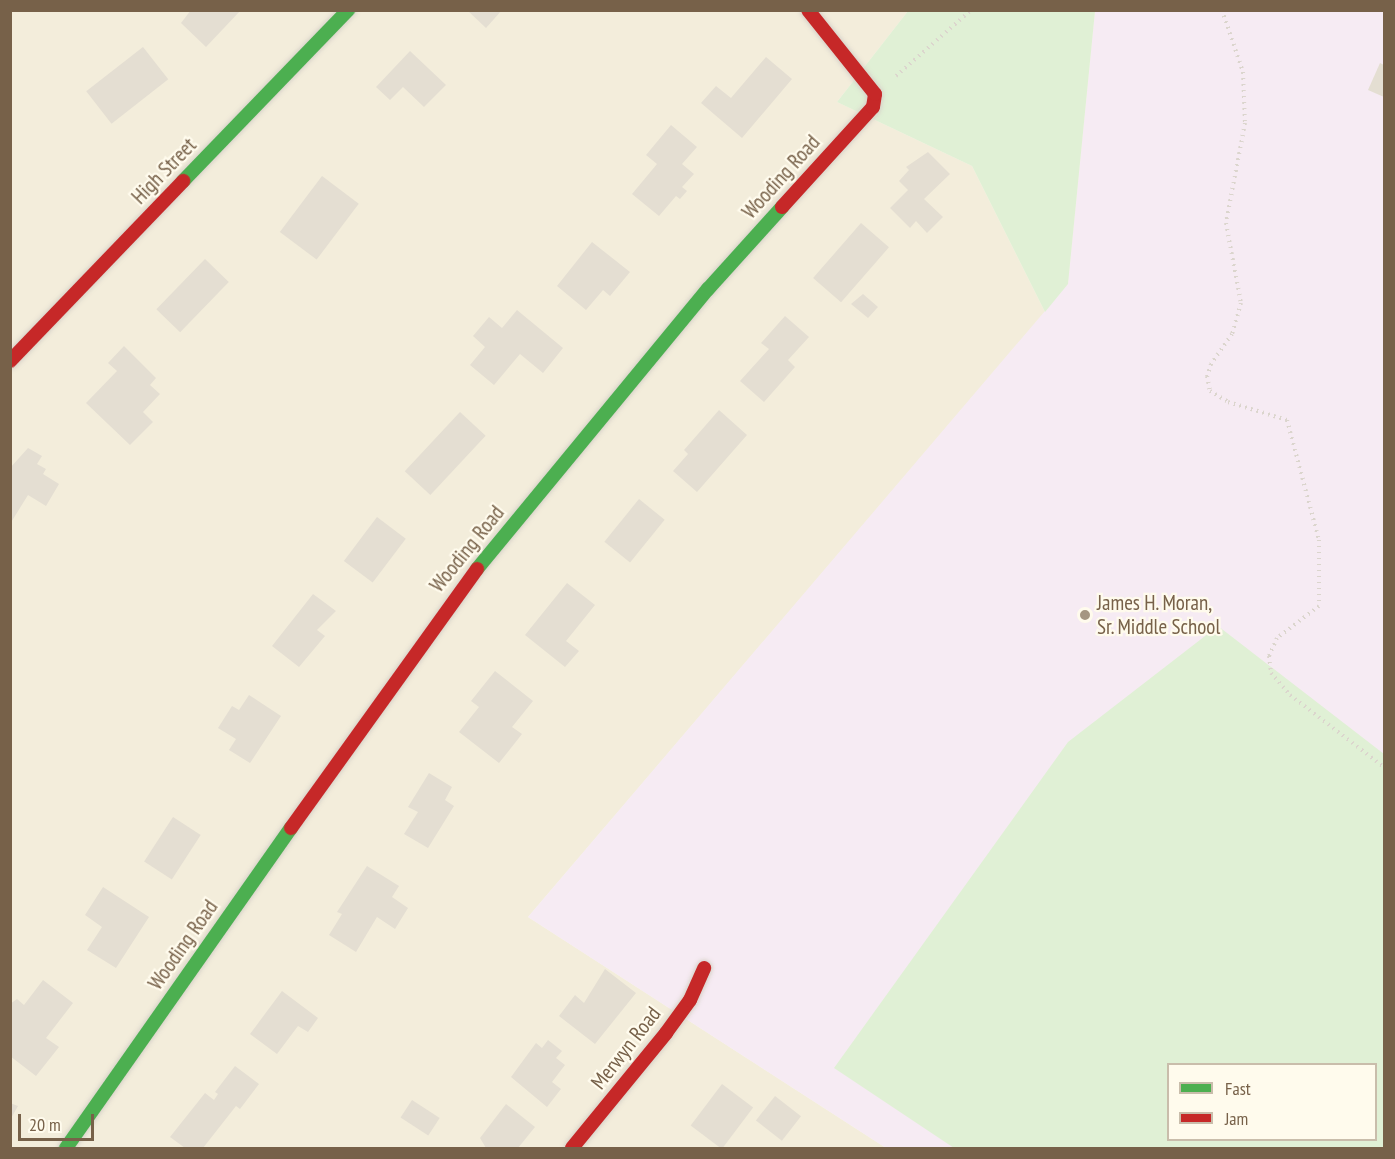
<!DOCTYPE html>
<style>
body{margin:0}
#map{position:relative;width:1395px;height:1159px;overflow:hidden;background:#f8f5eb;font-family:"PT Sans Narrow",sans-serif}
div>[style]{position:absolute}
.residential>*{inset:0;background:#f3eddb}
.education>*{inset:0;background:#f6ebf3}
.green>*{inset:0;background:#e0f0d5}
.building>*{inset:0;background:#e4ded2;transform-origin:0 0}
.path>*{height:4px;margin-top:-2px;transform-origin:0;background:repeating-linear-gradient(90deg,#dbd5cd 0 1.5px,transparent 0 6px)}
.roads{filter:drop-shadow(0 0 2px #d7d2c9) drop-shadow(0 0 2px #d7d2c9)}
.fast>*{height:14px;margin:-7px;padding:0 7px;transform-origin:7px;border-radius:7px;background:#4caf50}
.jam>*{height:14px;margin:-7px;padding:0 7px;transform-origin:7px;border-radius:7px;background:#c62828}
.dots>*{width:16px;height:16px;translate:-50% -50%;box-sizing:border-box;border:3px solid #fffbed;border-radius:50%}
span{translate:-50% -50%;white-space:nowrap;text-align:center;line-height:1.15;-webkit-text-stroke:4.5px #fffbed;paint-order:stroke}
.street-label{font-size:21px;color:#776149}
.poi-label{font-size:21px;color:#776149}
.left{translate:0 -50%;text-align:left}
.frame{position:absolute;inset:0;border:12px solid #776149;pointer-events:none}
.legend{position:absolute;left:1167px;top:1063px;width:210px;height:78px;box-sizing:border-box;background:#fffbed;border:2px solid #c9bdab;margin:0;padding:8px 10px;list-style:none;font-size:18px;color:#776149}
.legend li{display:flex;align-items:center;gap:12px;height:30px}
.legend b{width:30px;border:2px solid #c9bdab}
.scale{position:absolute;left:18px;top:1114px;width:76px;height:27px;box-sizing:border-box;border:3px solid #776149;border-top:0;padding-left:8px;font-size:18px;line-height:21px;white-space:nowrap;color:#776149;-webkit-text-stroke:4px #fffbed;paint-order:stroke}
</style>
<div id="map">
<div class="residential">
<div style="clip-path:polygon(10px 11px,908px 11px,837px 102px,972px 166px,1045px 312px,528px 917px,886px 1148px,11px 1148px)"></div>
</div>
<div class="education">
<div style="clip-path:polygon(evenodd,1095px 11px,1384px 11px,1384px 1148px,886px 1148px,528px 917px,1068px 284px,1095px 11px,1168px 1064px,1376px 1064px,1376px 1140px,1168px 1140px,1168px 1064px)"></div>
</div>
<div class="green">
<div style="clip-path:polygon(908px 11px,1095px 11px,1068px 284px,1045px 312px,972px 166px,837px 102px)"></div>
<div style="clip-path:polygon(evenodd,1218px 626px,1384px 754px,1384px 1148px,954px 1148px,834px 1068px,1068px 742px,1218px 626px,1168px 1064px,1376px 1064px,1376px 1140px,1168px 1140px,1168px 1064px)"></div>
</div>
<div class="building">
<div style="clip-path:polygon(191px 10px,241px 10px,206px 47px,181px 23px)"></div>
<div style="clip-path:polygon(467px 10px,502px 10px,486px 28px)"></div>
<div style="left:143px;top:47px;width:41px;height:72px;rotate:52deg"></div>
<div style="clip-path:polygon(410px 51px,446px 85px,424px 107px,403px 87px,390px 100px,376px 87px)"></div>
<div style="clip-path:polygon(766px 57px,792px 79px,742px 138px,701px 103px,716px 86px,731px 98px)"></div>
<div style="clip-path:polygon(1380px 63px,1384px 65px,1384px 97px,1368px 90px)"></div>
<div style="clip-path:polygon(671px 125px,697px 147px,682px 164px,694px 174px,682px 187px,687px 191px,680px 199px,676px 196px,659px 216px,632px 194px,657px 164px,646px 155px)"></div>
<div style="clip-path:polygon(928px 152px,950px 174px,924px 199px,943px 217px,927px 233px,916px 221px,910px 228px,890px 208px,908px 190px,899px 181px,909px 170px,906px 167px)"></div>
<div style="left:322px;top:176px;width:46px;height:70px;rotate:37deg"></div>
<div style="left:861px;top:223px;width:37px;height:73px;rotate:41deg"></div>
<div style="clip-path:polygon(592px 242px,630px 272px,610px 296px,603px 290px,586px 310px,557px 286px)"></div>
<div style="left:205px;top:259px;width:33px;height:70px;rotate:44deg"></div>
<div style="clip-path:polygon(863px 294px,878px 307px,868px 318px,851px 304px)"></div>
<div style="clip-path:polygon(517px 310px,563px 348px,543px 373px,520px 354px,494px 385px,470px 365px,485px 347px,473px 336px,489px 317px,502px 328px)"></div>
<div style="clip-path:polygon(785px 316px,809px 337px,788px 360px,795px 367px,764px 402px,740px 381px,769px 349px,761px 343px)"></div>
<div style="clip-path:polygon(124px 346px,156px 378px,150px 385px,160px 394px,143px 412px,153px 422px,130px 445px,86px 403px,117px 371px,108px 363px)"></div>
<div style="clip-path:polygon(719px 410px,747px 435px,697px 492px,673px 471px,688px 454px,684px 450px)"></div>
<div style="left:460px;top:412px;width:35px;height:81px;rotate:43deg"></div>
<div style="clip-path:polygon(28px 448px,42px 456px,37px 464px,46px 469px,43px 474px,59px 484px,46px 506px,28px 495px,10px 524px,10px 468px)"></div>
<div style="left:639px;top:499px;width:33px;height:55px;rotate:39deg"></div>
<div style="left:377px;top:517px;width:36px;height:55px;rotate:37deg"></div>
<div style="clip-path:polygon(567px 583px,595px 605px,566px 641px,579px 651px,565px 667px,525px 635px)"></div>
<div style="clip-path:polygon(313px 594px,336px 611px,317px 630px,325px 636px,299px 667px,272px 646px)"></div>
<div style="clip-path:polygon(495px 671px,533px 701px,512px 727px,522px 734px,499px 763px,459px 732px,479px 707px,471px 701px)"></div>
<div style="clip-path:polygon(249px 695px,281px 716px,250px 763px,229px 750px,236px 739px,218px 728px,232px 706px,239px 710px)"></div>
<div style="clip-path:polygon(429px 773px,452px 787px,445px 800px,454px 806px,428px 848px,404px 834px,418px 812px,408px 807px)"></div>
<div style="left:173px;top:817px;width:33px;height:53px;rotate:33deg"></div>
<div style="clip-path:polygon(367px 866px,399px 886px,392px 897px,408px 908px,395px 929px,377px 917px,356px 952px,329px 935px,342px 914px,337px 912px)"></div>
<div style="clip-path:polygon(103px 887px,149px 917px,116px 968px,87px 950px,102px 927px,85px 915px)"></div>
<div style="clip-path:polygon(605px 969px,636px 993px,595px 1044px,559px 1016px,575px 995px,584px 1003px)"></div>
<div style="clip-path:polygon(43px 980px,73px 1003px,46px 1038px,59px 1047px,36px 1076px,10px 1056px,10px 1004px,17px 999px,24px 1005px)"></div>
<div style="clip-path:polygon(282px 991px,318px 1018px,308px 1032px,298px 1026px,277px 1054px,250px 1034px)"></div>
<div style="clip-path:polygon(548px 1040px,562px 1051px,556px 1058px,565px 1065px,552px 1082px,561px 1089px,547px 1107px,511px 1077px,536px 1043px,542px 1048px)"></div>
<div style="clip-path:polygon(235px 1066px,259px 1084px,240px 1109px,236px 1106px,203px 1148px,185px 1148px,170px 1137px,205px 1093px,214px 1100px,218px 1094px,215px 1092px)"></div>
<div style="left:722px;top:1084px;width:39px;height:52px;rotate:37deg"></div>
<div style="left:775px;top:1096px;width:33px;height:31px;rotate:38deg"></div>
<div style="left:412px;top:1100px;width:33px;height:21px;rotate:33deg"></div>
<div style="clip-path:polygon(10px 1103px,18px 1106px,10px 1120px)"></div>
<div style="clip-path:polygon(506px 1104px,535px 1127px,518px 1148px,486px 1148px,480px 1138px)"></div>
</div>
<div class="path">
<div style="left:1222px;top:10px;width:65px;rotate:71.3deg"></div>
<div style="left:1243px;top:72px;width:51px;rotate:87.8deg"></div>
<div style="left:1245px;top:123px;width:102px;rotate:100.8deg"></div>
<div style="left:1226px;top:223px;width:81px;rotate:79.4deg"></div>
<div style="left:1241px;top:303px;width:32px;rotate:106deg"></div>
<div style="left:1232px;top:334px;width:37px;rotate:125deg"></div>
<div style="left:1211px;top:364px;width:13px;rotate:108deg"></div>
<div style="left:1207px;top:376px;width:15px;rotate:79deg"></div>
<div style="left:1210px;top:391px;width:21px;rotate:31deg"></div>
<div style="left:1228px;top:402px;width:62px;rotate:17deg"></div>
<div style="left:1287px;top:420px;width:124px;rotate:75.1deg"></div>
<div style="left:1319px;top:540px;width:66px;rotate:90deg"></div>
<div style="left:1319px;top:606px;width:53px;rotate:142.7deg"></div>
<div style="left:1277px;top:638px;width:20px;rotate:114deg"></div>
<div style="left:1269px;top:656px;width:17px;rotate:83deg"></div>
<div style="left:1271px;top:673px;width:29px;rotate:49deg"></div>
<div style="left:1290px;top:695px;width:118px;rotate:37.5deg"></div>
<div style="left:896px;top:76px;width:100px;rotate:-41.3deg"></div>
</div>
<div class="roads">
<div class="fast">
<div style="left:183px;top:181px;width:238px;rotate:-46deg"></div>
<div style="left:477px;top:569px;width:363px;rotate:-50.5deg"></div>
<div style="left:708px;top:289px;width:110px;rotate:-47.9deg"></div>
<div style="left:66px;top:1148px;width:391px;rotate:-54.9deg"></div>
</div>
<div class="jam">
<div style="left:782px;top:207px;width:135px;rotate:-47.7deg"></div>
<div style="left:873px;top:107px;width:13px;rotate:-81deg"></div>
<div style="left:875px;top:94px;width:107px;rotate:-128.6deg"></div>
<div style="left:10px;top:361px;width:250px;rotate:-46.1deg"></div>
<div style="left:291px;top:828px;width:319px;rotate:-54.3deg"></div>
<div style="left:572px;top:1148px;width:149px;rotate:-50.7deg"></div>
<div style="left:666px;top:1033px;width:41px;rotate:-54deg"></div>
<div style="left:690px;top:1000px;width:35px;rotate:-66deg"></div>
</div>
</div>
<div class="dots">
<div style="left:1085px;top:615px;background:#a49582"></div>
</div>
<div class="street-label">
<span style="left:164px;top:171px;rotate:-46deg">High Street</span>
<span style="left:781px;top:177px;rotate:-48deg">Wooding Road</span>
<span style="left:467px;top:549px;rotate:-51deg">Wooding Road</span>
<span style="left:183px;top:945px;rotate:-55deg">Wooding Road</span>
<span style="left:626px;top:1048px;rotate:-52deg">Merwyn Road</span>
</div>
<div class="poi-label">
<span class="left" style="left:1097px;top:615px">James H. Moran,<br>Sr. Middle School</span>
</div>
<div class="frame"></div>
<ul class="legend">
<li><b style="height:8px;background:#4caf50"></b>Fast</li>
<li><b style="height:8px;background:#c62828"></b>Jam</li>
</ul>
<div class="scale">20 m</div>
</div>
